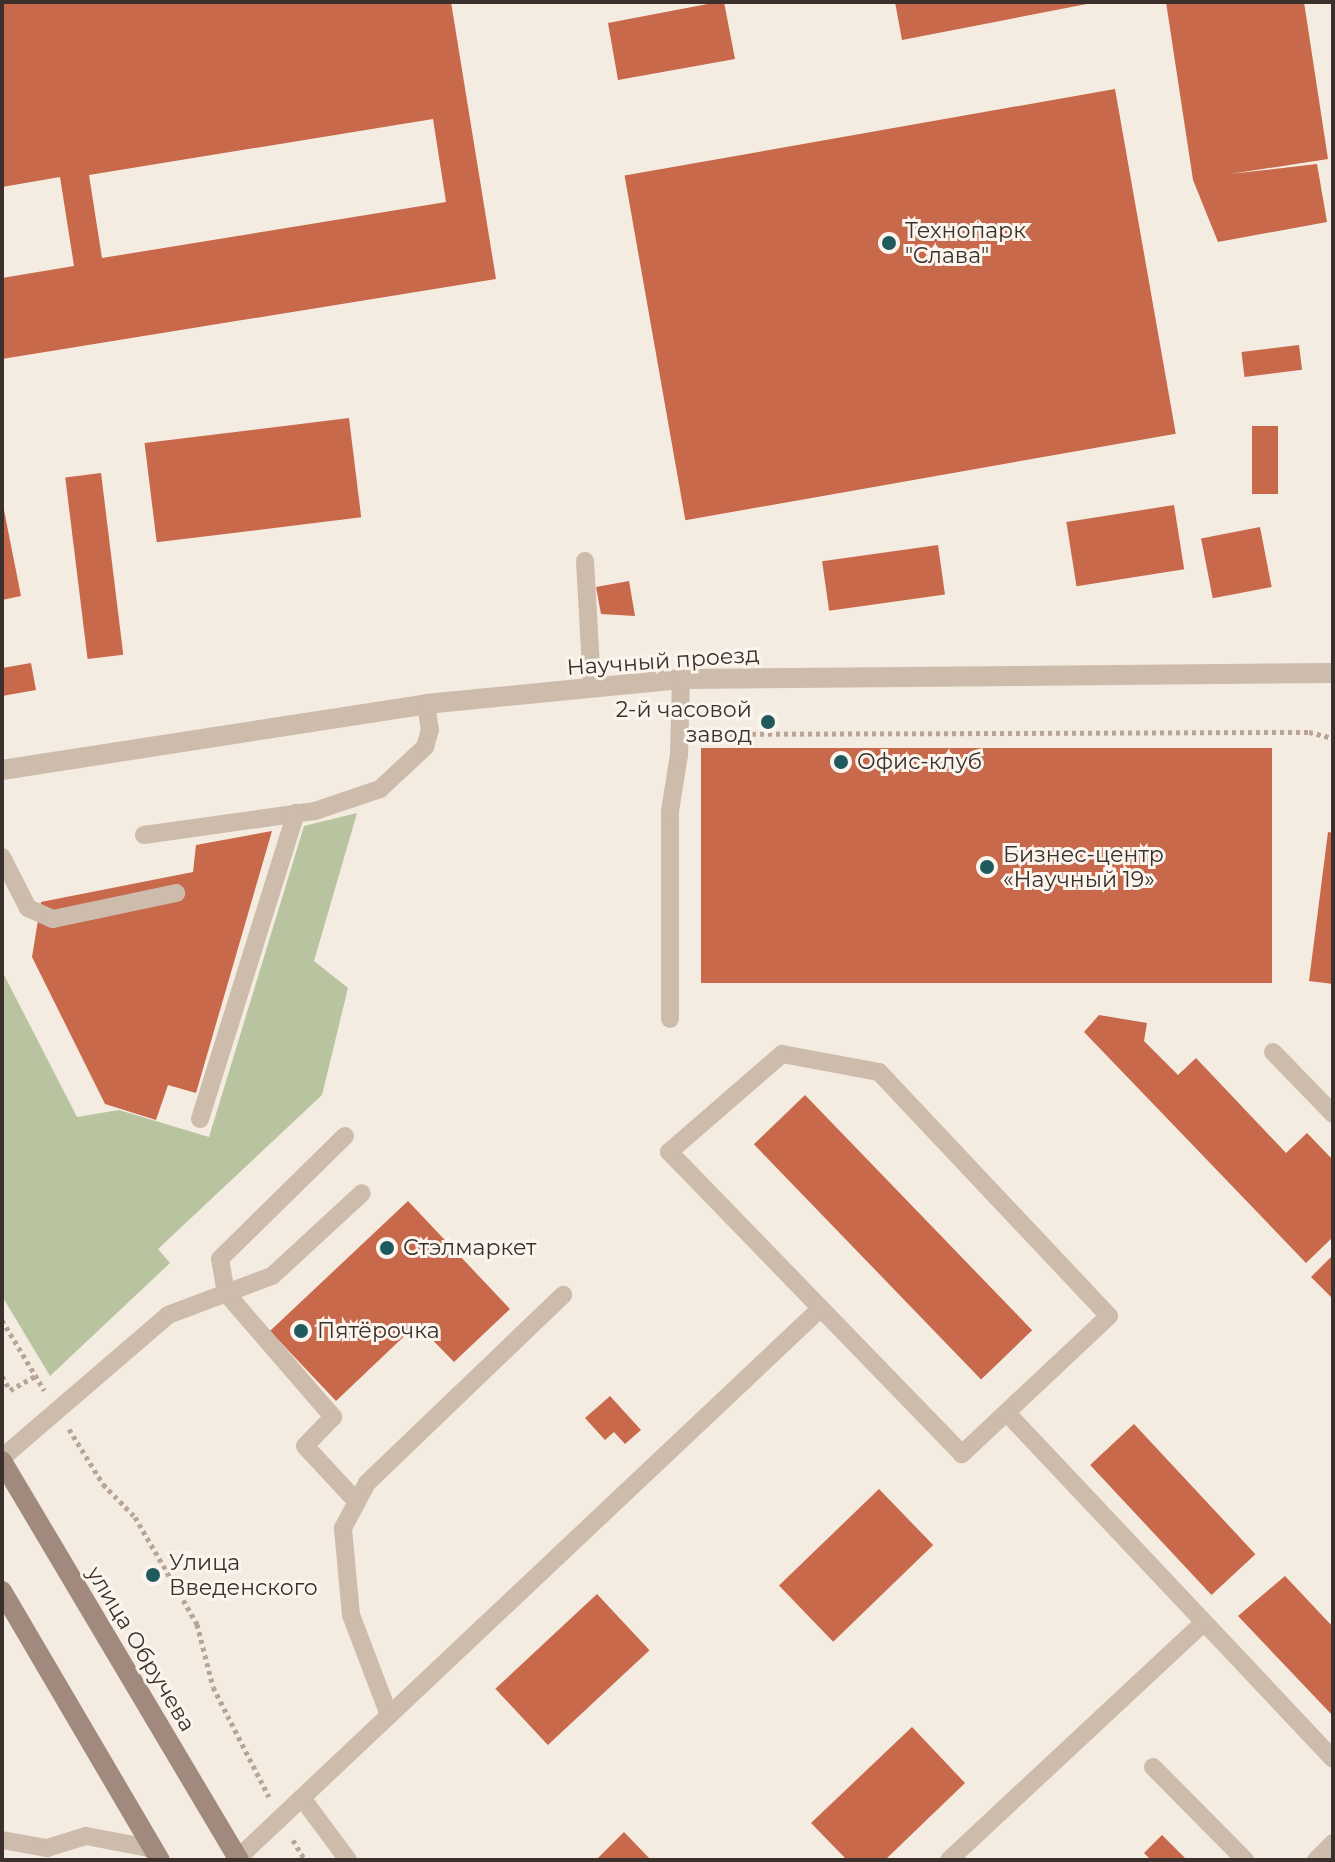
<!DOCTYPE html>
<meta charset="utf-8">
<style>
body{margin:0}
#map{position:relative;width:1335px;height:1862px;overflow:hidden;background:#f4ebe1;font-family:Montserrat,sans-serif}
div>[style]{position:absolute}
.green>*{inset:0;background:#b8c4a0}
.building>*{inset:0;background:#c8694b;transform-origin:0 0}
.path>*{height:5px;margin-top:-2.5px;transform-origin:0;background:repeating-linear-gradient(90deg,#b9a596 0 4px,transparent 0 8px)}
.service>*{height:18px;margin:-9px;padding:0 9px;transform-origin:9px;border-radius:9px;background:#cdbbac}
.tertiary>*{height:20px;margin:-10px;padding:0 10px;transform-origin:10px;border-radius:10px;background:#cdbbac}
.secondary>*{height:20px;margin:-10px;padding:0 10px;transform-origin:10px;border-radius:10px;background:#a18a7d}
.dots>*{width:22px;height:22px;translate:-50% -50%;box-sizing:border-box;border:4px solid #fbf5ee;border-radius:50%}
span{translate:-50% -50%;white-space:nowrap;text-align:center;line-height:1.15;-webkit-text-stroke:6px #fbf5ee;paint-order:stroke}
.poi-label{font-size:22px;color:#3b302b}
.left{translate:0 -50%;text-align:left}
.right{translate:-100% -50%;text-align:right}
.street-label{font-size:22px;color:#3b302b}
.frame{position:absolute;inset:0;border:4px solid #3b302b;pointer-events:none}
</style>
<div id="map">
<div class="green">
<div style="clip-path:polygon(357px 813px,314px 961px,348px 988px,322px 1095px,158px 1249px,170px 1263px,50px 1376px,2px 1296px,2px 971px,77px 1117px,119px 1110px,209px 1137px,304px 826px)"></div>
</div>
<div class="building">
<div style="clip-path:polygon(evenodd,2px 2px,451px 2px,496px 279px,2px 359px,2px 278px,74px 266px,60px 177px,2px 187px,2px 2px,433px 119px,446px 202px,102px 258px,89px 175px,433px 119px)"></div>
<div style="clip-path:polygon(718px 2px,724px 2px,735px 59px,618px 80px,608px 23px)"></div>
<div style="clip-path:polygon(895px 2px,1092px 2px,1092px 3px,902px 40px)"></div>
<div style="clip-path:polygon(1166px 2px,1304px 2px,1328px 159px,1230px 174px,1317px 164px,1327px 222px,1218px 242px,1193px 180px)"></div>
<div style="left:1115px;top:89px;width:350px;height:498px;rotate:80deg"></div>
<div style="left:1299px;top:345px;width:25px;height:58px;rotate:83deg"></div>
<div style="left:349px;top:418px;width:100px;height:206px;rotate:83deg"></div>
<div style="left:1252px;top:426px;width:26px;height:68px"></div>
<div style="left:101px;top:473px;width:183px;height:36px;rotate:83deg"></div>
<div style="clip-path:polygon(2px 500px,21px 596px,2px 600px)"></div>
<div style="left:1174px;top:505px;width:65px;height:109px;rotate:81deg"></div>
<div style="left:1260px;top:527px;width:61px;height:60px;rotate:79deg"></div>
<div style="left:938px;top:545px;width:50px;height:117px;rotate:82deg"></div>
<div style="clip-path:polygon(629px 581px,635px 616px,601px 614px,596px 587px)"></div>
<div style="clip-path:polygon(31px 663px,36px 690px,2px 696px,2px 668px)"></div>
<div style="left:1272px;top:748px;width:235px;height:571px;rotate:90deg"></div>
<div style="clip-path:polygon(272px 831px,196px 1093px,168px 1085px,156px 1120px,105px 1104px,32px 957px,41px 902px,193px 872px,196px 845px)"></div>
<div style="clip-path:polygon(1328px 832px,1333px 833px,1333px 984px,1309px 981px)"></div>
<div style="clip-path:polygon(1099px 1015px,1147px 1023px,1144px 1041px,1178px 1075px,1196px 1058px,1286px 1153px,1307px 1133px,1333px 1160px,1333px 1237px,1306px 1263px,1084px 1032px)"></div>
<div style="left:805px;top:1095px;width:327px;height:71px;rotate:46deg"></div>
<div style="clip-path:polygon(408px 1201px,510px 1309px,454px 1362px,417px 1324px,336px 1401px,270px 1331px)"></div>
<div style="clip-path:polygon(1333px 1255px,1333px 1299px,1311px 1277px)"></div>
<div style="clip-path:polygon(610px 1396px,641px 1430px,625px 1444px,614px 1432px,605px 1440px,585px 1418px)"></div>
<div style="left:1134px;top:1424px;width:178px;height:60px;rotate:47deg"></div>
<div style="left:879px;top:1489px;width:78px;height:139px;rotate:46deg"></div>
<div style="clip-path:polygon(1285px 1576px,1333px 1627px,1333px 1716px,1238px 1616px)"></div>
<div style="left:597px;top:1594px;width:77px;height:139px;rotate:47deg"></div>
<div style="clip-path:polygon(912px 1727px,965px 1783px,885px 1860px,847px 1860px,811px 1823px)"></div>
<div style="clip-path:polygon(624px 1832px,651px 1860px,596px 1860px)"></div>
<div style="clip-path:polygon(1162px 1835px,1187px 1860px,1151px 1860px,1144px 1853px)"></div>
</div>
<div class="path">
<div style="left:704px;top:734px;width:605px;rotate:-0.19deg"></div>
<div style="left:1309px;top:732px;width:25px;rotate:14deg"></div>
<div style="left:2px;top:1320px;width:82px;rotate:59deg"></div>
<div style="left:2px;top:1376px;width:16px;rotate:60deg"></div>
<div style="left:10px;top:1390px;width:29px;rotate:-29deg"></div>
<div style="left:69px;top:1429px;width:65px;rotate:58.3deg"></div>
<div style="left:103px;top:1484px;width:46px;rotate:45.9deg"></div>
<div style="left:135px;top:1517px;width:124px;rotate:59.9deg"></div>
<div style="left:197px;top:1624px;width:65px;rotate:75.7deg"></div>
<div style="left:213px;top:1687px;width:123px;rotate:63deg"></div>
<div style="left:293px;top:1840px;width:23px;rotate:59deg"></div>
</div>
<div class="service">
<div style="left:585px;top:561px;width:127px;rotate:86.8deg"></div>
<div style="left:144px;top:835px;width:173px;rotate:-8deg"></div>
<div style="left:315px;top:811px;width:69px;rotate:-18.7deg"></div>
<div style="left:380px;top:789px;width:62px;rotate:-43deg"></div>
<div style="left:425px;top:747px;width:18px;rotate:-74deg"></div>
<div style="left:430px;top:730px;width:26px;rotate:-99deg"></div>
<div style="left:2px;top:857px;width:57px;rotate:63deg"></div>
<div style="left:28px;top:908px;width:27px;rotate:24deg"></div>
<div style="left:53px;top:919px;width:126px;rotate:-11.9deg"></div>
<div style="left:670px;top:1019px;width:208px;rotate:-90deg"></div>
<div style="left:670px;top:811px;width:57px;rotate:-80.9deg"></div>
<div style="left:679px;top:755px;width:76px;rotate:-88.5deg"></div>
<div style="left:1273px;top:1052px;width:86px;rotate:45.9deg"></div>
<div style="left:782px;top:1054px;width:99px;rotate:10.5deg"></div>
<div style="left:879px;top:1072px;width:335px;rotate:46.7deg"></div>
<div style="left:1109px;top:1316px;width:202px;rotate:136.8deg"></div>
<div style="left:962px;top:1454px;width:421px;rotate:-134.1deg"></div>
<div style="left:669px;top:1152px;width:150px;rotate:-40.9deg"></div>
<div style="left:200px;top:1119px;width:321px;rotate:-72.6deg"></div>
<div style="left:345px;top:1136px;width:175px;rotate:135.5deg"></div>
<div style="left:220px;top:1259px;width:35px;rotate:80deg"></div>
<div style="left:226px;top:1293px;width:164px;rotate:49.2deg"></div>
<div style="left:333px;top:1417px;width:40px;rotate:134deg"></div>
<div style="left:305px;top:1446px;width:76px;rotate:47.1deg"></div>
<div style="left:1007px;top:1413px;width:475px;rotate:46.7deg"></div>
<div style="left:2px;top:1458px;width:219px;rotate:-40.7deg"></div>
<div style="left:168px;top:1315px;width:111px;rotate:-20.6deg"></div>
<div style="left:272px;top:1276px;width:122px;rotate:-42.7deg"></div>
<div style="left:389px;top:1715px;width:107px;rotate:-110.8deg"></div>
<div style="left:351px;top:1615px;width:87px;rotate:-95.3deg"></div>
<div style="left:343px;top:1528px;width:51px;rotate:-61.9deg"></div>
<div style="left:367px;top:1483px;width:272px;rotate:-43.8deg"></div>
<div style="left:1153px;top:1767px;width:131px;rotate:45.3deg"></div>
<div style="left:302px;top:1798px;width:77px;rotate:53.4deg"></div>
<div style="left:2px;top:1840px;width:46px;rotate:10.1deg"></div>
<div style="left:47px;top:1848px;width:41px;rotate:-17.1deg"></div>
<div style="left:86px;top:1836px;width:69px;rotate:10.8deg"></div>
<div style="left:238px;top:1858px;width:800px;rotate:-43.33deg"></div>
<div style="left:949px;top:1860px;width:347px;rotate:-43deg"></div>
<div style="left:1316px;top:1860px;width:24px;rotate:-45deg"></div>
</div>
<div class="tertiary">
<div style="left:2px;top:770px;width:429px;rotate:-8.8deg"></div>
<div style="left:426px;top:704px;width:256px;rotate:-5.6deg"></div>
<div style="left:681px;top:679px;width:652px;rotate:-0.53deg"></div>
</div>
<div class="secondary">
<div style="left:2px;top:1461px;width:464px;rotate:59.3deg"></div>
<div style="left:2px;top:1591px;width:312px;rotate:59.6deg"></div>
</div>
<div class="dots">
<div style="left:889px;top:243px;background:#1f5a5e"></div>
<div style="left:768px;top:722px;background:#1f5a5e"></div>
<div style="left:841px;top:762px;background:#1f5a5e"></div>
<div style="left:987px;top:867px;background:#1f5a5e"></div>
<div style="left:387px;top:1248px;background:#1f5a5e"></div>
<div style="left:301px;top:1331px;background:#1f5a5e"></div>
<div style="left:153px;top:1575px;background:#1f5a5e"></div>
</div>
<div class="poi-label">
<span class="left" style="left:905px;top:243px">Технопарк<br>"Слава"</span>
<span class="right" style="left:752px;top:722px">2-й часовой<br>завод</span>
<span class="left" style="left:857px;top:762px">Офис-клуб</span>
<span class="left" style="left:1003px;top:867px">Бизнес-центр<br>«Научный 19»</span>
<span class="left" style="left:403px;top:1248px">Стэлмаркет</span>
<span class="left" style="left:317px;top:1331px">Пятёрочка</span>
<span class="left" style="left:169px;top:1575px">Улица<br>Введенского</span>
</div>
<div class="street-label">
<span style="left:663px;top:661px;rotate:-4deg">Научный проезд</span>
<span style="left:141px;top:1649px;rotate:59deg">улица Обручева</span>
</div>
<div class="frame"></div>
</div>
